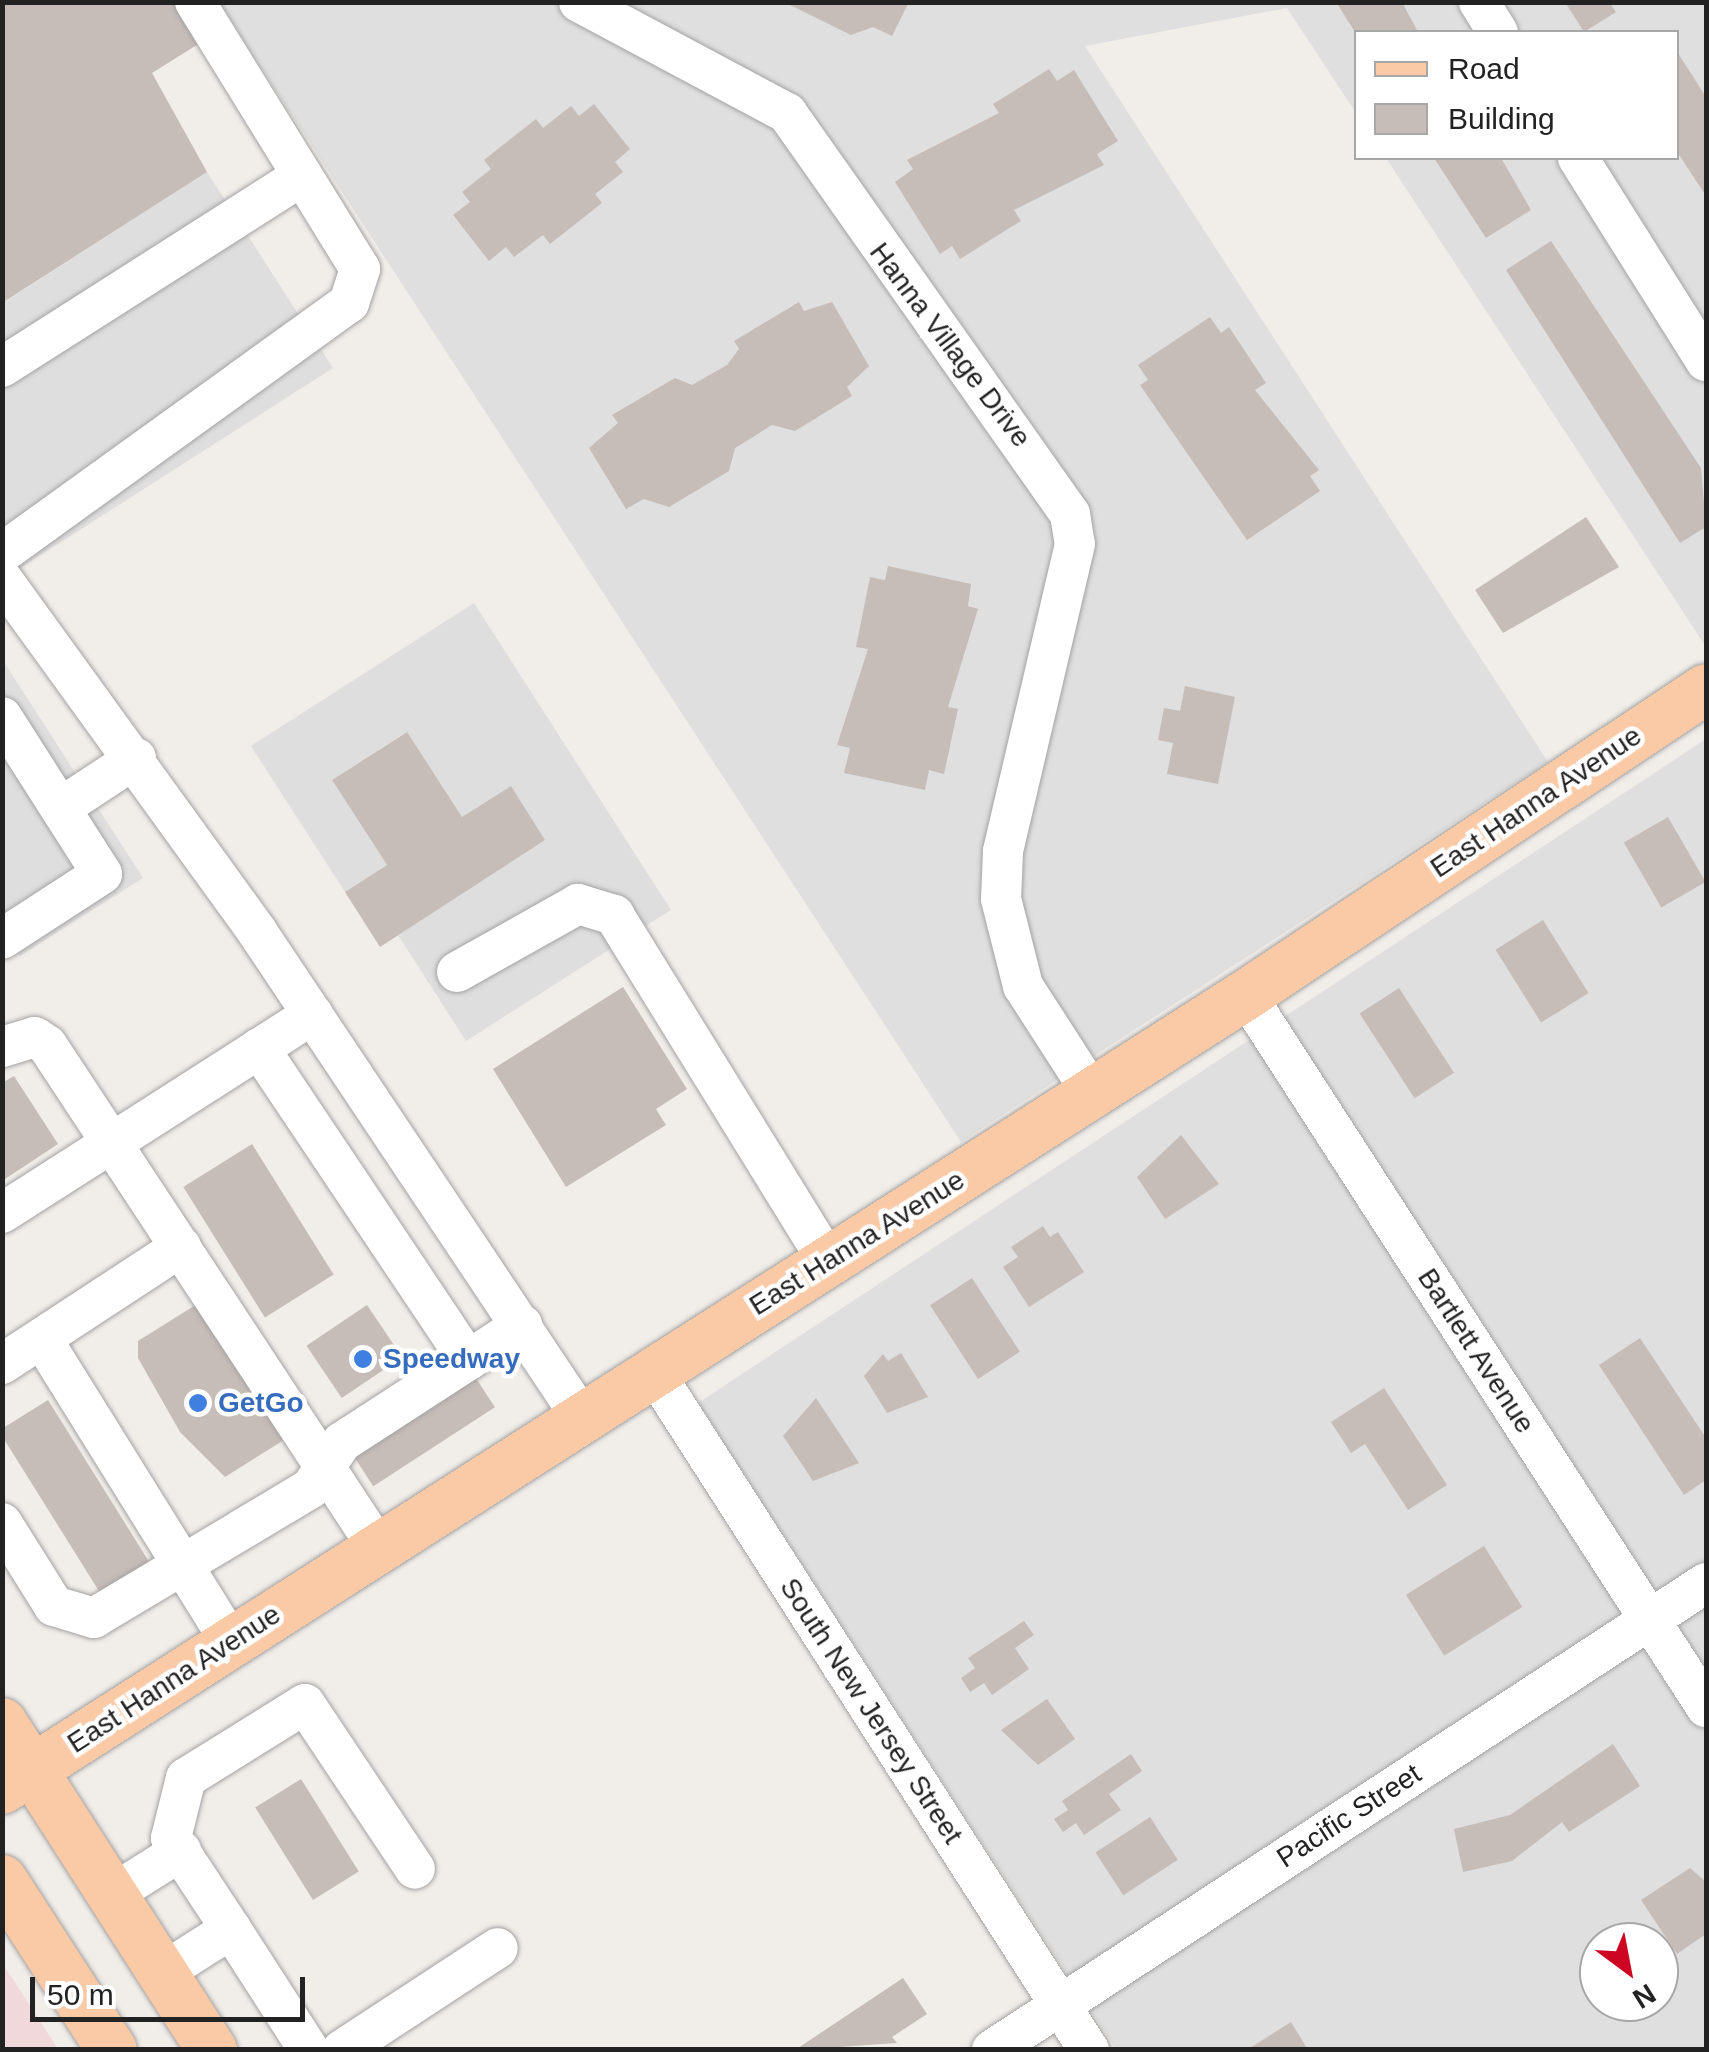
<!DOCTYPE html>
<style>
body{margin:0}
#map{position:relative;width:1709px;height:2052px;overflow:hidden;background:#f1ede9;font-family:Helvetica,sans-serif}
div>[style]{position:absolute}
.residential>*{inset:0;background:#e0dfdf}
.commercial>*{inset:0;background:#f1d9db}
.parking>*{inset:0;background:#dedede}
.building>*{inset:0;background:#c6bcb8;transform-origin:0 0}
.roads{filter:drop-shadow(0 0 2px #a3a3a3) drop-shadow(0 0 2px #a3a3a3)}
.minor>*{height:40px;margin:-20px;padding:0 20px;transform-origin:20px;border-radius:20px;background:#fff}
.major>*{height:50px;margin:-25px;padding:0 25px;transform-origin:25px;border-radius:25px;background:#fac9a5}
.dots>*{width:28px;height:28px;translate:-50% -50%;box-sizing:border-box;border:5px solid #fff;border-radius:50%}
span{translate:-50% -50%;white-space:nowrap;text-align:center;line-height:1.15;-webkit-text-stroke:9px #fff;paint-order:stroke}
.street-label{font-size:28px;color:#222}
.shop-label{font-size:28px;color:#366cbe;font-weight:700}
.left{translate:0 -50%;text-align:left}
.frame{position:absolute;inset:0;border:5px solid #222;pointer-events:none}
.legend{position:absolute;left:1354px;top:30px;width:325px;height:130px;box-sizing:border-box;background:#fff;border:2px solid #a7a7a7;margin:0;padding:12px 18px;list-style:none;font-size:30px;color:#222}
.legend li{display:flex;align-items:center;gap:20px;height:50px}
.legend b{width:50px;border:2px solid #a7a7a7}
.north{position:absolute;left:1579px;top:1922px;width:100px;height:100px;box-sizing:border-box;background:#fff;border:2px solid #a7a7a7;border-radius:50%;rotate:148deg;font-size:28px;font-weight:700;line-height:40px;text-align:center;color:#222}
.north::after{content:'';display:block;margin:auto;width:35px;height:45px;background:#ce0522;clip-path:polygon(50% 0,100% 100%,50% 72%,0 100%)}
.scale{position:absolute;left:30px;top:1977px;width:275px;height:45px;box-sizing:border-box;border:5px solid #222;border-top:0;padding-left:12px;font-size:30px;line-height:35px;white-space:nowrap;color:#222;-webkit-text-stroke:8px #fff;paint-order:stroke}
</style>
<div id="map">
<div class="residential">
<div style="clip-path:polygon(219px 3px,1706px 3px,1706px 647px,1386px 158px,1676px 158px,1676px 32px,1356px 32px,1356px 113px,1287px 8px,1085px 46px,1548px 762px,961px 1142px)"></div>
<div style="clip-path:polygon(evenodd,1706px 739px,1706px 2049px,1116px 2049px,698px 1403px,1706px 739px,1599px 1942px,1659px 1942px,1659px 2002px,1599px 2002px,1599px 1942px)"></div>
</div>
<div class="commercial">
<div style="clip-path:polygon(2px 1964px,3px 1964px,58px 2049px,3px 2049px)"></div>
</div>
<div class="parking">
<div style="clip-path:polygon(207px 172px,333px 368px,3px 579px,3px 303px)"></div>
<div style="clip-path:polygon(474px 603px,671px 910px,466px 1041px,398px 935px,545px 840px,511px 787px,462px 817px,406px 732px,332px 780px,387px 865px,345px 892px,251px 746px)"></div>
<div style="clip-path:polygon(2px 659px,143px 878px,20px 956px,3px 928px)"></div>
</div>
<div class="building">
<div style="clip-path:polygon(2px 2px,174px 2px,200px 43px,152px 73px,207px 172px,2px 303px)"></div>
<div style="clip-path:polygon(909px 2px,892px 36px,873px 27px,851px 35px,790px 5px)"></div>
<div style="clip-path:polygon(1336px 2px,1402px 2px,1418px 32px,1355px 32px)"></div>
<div style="clip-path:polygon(1565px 2px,1609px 2px,1616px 12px,1584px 32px)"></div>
<div style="clip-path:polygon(1676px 50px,1706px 97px,1706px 196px,1676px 150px)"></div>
<div style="clip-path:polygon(1049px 69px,1057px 81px,1074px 70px,1118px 141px,1097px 154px,1104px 165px,1014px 210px,1021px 221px,960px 259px,952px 246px,940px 254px,895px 182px,913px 169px,907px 160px,999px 113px,993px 104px)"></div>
<div style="clip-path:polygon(594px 104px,630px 149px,615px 162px,623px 172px,595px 194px,602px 203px,550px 244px,543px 235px,514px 257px,506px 247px,489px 261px,453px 215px,470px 202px,462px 192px,491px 169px,484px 160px,536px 119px,543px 128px,571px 106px,579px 116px)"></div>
<div style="clip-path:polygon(1434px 158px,1501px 158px,1531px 210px,1486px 238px)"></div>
<div style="clip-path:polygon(1551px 241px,1701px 468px,1706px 527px,1680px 543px,1506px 270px)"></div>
<div style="clip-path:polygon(799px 302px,804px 311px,832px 302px,869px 366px,847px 387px,852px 396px,795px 431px,772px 425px,753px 437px,735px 448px,729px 471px,669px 507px,644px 499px,626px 509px,589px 448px,618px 423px,612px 415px,675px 378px,692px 385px,727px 365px,739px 349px,734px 341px)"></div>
<div style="clip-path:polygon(1210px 317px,1221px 333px,1229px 327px,1266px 383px,1255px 390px,1319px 470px,1310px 476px,1320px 491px,1247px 540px,1140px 385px,1148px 380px,1138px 365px)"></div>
<div style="clip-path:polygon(1586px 517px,1619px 567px,1503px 633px,1475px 590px)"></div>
<div style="clip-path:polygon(888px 566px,971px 584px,968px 606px,978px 609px,948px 707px,958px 709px,944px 774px,929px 770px,925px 790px,844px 773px,850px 748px,837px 745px,868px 649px,856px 647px,870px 577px,885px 580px)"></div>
<div style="clip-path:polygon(1185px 686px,1235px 697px,1218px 784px,1167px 774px,1173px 743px,1158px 740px,1164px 708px,1180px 711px)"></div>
<div style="clip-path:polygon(407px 732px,462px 817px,511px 786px,545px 840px,380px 947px,345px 892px,387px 865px,332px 780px)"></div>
<div style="left:1668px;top:817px;width:75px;height:51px;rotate:60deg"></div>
<div style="left:1543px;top:920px;width:86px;height:56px;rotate:58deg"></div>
<div style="clip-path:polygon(623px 987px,687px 1089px,656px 1109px,666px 1125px,566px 1187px,493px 1069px)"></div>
<div style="left:1399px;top:988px;width:101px;height:47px;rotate:57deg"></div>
<div style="clip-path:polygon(14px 1076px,58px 1144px,2px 1181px,2px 1083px)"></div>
<div style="clip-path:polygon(1181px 1135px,1219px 1184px,1165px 1219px,1137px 1177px)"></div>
<div style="left:252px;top:1144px;width:154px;height:81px;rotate:58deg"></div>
<div style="clip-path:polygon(1043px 1226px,1050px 1237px,1058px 1232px,1084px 1272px,1029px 1307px,1003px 1267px,1018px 1257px,1011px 1247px)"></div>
<div style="left:972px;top:1278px;width:88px;height:50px;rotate:57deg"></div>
<div style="clip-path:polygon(202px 1301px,287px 1438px,225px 1477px,180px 1432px,138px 1358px,138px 1341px)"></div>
<div style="left:367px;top:1305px;width:63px;height:73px;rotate:56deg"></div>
<div style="clip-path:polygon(1640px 1338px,1706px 1438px,1706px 1480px,1684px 1495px,1599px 1365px)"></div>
<div style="clip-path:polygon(901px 1353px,928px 1397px,887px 1413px,864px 1376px,883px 1354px,888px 1361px)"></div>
<div style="left:472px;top:1372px;width:42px;height:145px;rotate:57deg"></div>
<div style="clip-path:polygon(1384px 1388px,1447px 1485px,1408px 1510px,1365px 1444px,1351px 1453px,1331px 1422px)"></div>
<div style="clip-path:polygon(816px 1398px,859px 1463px,813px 1481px,783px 1436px)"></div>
<div style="left:48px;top:1400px;width:201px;height:58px;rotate:58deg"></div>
<div style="left:1484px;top:1546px;width:72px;height:92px;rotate:58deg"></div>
<div style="clip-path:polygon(1024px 1621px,1034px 1635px,1015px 1648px,1029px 1669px,992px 1695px,984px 1683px,970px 1692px,961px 1678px,975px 1668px,968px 1658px)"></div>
<div style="clip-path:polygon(1047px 1699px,1075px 1739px,1038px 1765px,1001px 1730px)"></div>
<div style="clip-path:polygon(1613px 1744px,1640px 1786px,1569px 1832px,1562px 1822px,1512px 1861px,1463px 1872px,1454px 1829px,1510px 1815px)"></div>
<div style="clip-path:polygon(1131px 1754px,1142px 1771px,1109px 1794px,1121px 1810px,1084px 1835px,1076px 1823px,1063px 1832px,1054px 1819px,1068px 1810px,1062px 1801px)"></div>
<div style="left:301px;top:1779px;width:109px;height:54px;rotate:58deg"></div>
<div style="left:1150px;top:1817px;width:51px;height:65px;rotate:57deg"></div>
<div style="clip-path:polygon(1690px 1868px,1706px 1882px,1706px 1934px,1677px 1954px,1641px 1900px)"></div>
<div style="clip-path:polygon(903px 1978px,927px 2014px,892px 2037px,897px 2043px,795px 2050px)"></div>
<div style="clip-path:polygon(1291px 2022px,1308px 2050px,1247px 2050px)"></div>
</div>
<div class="roads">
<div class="minor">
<div style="left:579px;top:2px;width:236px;rotate:28.1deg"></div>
<div style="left:787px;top:113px;width:491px;rotate:54.8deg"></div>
<div style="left:1070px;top:514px;width:30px;rotate:81deg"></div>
<div style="left:1075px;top:544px;width:316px;rotate:103.2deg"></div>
<div style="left:1003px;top:852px;width:47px;rotate:92.4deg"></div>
<div style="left:1001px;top:899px;width:90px;rotate:75.8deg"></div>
<div style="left:1023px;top:986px;width:127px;rotate:57.2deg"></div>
<div style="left:1479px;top:2px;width:36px;rotate:58deg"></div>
<div style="left:1578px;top:158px;width:240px;rotate:57.8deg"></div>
<div style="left:2px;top:367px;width:356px;rotate:-32.5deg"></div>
<div style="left:2px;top:553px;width:428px;rotate:-35.8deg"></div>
<div style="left:349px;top:303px;width:36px;rotate:-72deg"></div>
<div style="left:360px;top:269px;width:314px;rotate:-121.7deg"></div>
<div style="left:2px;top:579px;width:437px;rotate:54.1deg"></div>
<div style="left:258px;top:933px;width:583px;rotate:56.26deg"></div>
<div style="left:2px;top:717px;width:186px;rotate:57.5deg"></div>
<div style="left:102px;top:874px;width:119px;rotate:147deg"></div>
<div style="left:60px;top:808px;width:91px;rotate:-33.3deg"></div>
<div style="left:457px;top:972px;width:139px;rotate:-29.3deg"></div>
<div style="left:578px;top:904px;width:38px;rotate:17deg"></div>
<div style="left:614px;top:915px;width:407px;rotate:58.3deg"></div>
<div style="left:1246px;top:995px;width:848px;rotate:57.13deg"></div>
<div style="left:2px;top:1047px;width:34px;rotate:-17deg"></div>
<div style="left:35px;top:1037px;width:14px;rotate:34deg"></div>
<div style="left:47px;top:1045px;width:505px;rotate:56.62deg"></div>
<div style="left:325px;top:1467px;width:25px;rotate:124deg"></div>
<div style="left:311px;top:1488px;width:253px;rotate:149.1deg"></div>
<div style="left:94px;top:1618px;width:42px;rotate:-163.3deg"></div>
<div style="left:54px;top:1606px;width:98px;rotate:-122.1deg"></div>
<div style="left:259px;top:1048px;width:376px;rotate:56.2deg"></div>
<div style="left:2px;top:1213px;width:369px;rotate:-32.6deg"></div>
<div style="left:42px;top:1339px;width:358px;rotate:58.1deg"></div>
<div style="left:2px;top:1364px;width:214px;rotate:-33.2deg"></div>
<div style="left:654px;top:1372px;width:806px;rotate:57.32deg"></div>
<div style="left:378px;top:1548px;width:97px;rotate:-123.2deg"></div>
<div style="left:325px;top:1467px;width:30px;rotate:-56deg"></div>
<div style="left:342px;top:1442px;width:215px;rotate:-33deg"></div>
<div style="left:111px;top:1895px;width:83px;rotate:-32.2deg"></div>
<div style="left:231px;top:1929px;width:144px;rotate:57.2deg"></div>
<div style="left:162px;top:1973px;width:82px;rotate:-32.5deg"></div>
<div style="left:231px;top:1929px;width:109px;rotate:-123.4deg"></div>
<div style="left:171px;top:1838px;width:62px;rotate:-76deg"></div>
<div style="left:186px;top:1778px;width:140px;rotate:-31.9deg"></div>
<div style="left:305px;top:1704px;width:198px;rotate:56.3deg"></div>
<div style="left:342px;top:2050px;width:186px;rotate:-33.2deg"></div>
<div style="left:992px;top:2050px;width:853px;rotate:-33.19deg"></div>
</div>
<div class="major">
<div style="left:2px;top:1723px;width:389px;rotate:57.3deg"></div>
<div style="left:2px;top:1789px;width:1476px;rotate:-32.55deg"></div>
<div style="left:1246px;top:995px;width:552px;rotate:-33.63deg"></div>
<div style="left:2px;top:1880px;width:202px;rotate:57.1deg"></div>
</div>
</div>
<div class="dots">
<div style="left:363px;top:1359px;background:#3f7fe0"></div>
<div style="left:198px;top:1403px;background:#3f7fe0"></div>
</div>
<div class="street-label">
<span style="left:950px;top:345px;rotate:53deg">Hanna Village Drive</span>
<span style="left:1536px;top:802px;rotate:-34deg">East Hanna Avenue</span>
<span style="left:857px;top:1243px;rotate:-32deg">East Hanna Avenue</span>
<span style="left:1476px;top:1351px;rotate:57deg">Bartlett Avenue</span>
<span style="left:174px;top:1679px;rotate:-33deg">East Hanna Avenue</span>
<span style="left:871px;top:1711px;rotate:57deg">South New Jersey Street</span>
<span style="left:1349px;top:1816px;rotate:-33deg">Pacific Street</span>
</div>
<div class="shop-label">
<span class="left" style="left:383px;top:1359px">Speedway</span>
<span class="left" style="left:218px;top:1403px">GetGo</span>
</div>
<div class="frame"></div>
<ul class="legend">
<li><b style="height:12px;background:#fac9a5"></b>Road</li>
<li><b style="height:28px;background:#c6bcb8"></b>Building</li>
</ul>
<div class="north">N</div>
<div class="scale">50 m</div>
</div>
